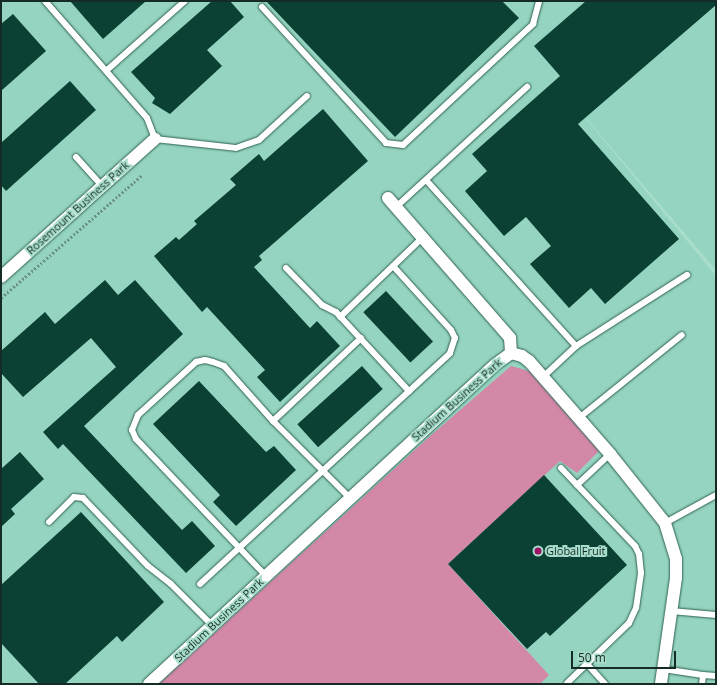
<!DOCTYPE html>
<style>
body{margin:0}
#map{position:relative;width:717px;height:685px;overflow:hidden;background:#a8ddcc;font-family:"Open Sans",sans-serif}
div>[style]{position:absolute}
.built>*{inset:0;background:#95d4c0}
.green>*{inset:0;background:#d388a8}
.building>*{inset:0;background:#0a4134;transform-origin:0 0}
.path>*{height:2.5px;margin-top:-1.25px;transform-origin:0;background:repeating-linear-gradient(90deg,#6a9285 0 2px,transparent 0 4px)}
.roads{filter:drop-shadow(0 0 1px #2f6153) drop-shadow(0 0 1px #2f6153)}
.lane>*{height:6px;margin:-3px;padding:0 3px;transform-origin:3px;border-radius:3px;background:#fff}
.street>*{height:12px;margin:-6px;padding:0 6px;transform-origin:6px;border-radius:6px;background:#fff}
.dots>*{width:11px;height:11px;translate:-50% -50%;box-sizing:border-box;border:2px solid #a8ddcc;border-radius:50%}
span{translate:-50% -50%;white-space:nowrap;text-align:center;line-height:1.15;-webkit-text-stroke:4px #a8ddcc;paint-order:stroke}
.street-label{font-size:11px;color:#162b25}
.poi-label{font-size:11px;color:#162b25}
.left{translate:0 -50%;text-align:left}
.frame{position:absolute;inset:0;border:2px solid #162b25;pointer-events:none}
.scale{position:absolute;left:571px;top:651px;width:105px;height:18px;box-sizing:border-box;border:2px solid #162b25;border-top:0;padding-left:5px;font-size:12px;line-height:14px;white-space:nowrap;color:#162b25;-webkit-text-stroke:3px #a8ddcc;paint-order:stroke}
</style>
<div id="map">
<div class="built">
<div style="clip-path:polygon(1px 1px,716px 1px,716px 270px,558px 85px,716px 276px,716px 684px,1px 684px)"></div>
</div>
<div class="green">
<div style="clip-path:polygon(511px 366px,529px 371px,599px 451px,577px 473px,560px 461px,448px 564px,549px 675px,540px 684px,159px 684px,429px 437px)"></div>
</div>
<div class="building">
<div style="clip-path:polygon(70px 1px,146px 1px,103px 39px)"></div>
<div style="clip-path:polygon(212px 1px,230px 1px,244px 17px,207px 50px,222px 66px,170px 114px,152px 103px,155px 98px,131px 72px)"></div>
<div style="clip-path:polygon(266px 1px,502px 1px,519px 18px,395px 137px)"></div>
<div style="clip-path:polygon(586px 1px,716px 1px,716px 5px,578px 124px,679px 239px,605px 304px,591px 288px,569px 308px,530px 264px,551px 246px,526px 217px,504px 236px,465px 191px,487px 171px,472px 154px,560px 76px,534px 46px)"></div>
<div style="clip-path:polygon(13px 14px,46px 51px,1px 91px,1px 24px)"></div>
<div style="clip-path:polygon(70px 81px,96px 110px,6px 191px,1px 185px,1px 143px)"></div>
<div style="clip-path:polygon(323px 109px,368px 161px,259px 256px,262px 260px,254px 267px,310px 328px,317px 321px,340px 346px,280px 402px,257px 377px,265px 370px,207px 307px,202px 312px,154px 256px,176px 237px,179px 240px,197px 224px,194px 221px,236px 185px,230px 179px,259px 154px,264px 161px)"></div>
<div style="clip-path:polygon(105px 280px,118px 295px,135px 280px,183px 334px,84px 426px,182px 530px,192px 521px,215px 546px,186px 573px,63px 444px,58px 449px,43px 432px,116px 367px,91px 338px,23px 397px,1px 373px,1px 351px,45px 312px,55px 324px)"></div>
<div style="left:386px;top:291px;width:69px;height:31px;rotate:47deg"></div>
<div style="left:362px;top:366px;width:31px;height:87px;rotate:48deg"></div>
<div style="clip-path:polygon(199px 381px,266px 452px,274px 446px,296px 470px,236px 526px,213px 502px,220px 495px,153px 424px)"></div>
<div style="clip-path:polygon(20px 452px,44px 479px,11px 509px,15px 514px,1px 527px,1px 469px)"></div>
<div style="clip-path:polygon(544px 475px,627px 565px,550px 636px,546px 632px,527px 649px,448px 564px)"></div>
<div style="clip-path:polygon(81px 512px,164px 602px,122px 642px,117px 636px,65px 684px,39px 684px,1px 643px,1px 585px)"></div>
</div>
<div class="path">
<div style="left:1px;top:298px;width:187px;rotate:-41.1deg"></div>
</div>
<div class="roads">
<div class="lane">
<div style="left:45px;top:1px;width:155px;rotate:48.9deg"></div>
<div style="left:147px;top:118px;width:22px;rotate:69deg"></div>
<div style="left:155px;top:139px;width:81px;rotate:6.3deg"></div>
<div style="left:236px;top:148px;width:24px;rotate:-19deg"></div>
<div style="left:259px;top:140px;width:65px;rotate:-42.5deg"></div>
<div style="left:262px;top:7px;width:184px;rotate:47.6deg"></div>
<div style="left:386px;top:143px;width:17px;rotate:7deg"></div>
<div style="left:403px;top:145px;width:178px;rotate:-42.9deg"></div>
<div style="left:533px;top:24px;width:24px;rotate:-75deg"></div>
<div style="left:107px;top:70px;width:104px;rotate:-41.5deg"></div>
<div style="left:76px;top:157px;width:39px;rotate:48deg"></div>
<div style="left:426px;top:180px;width:224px;rotate:47.9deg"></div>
<div style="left:396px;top:207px;width:178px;rotate:-42.5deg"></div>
<div style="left:286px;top:268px;width:52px;rotate:45.8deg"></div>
<div style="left:322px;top:305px;width:16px;rotate:27deg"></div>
<div style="left:336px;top:312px;width:108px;rotate:47.3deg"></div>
<div style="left:340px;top:317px;width:115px;rotate:-43.9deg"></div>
<div style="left:543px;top:377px;width:45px;rotate:-43.2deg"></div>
<div style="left:576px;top:346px;width:132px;rotate:-32.6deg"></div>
<div style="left:579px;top:418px;width:132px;rotate:-38.9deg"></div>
<div style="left:273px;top:421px;width:121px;rotate:-43.3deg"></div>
<div style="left:561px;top:468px;width:108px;rotate:46.5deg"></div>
<div style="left:635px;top:546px;width:9px;rotate:63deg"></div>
<div style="left:639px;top:554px;width:19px;rotate:84deg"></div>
<div style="left:641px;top:573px;width:35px;rotate:98deg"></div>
<div style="left:636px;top:608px;width:17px;rotate:115deg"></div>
<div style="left:629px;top:623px;width:86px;rotate:135.9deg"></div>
<div style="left:577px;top:485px;width:45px;rotate:-43.2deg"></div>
<div style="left:49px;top:522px;width:35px;rotate:-45deg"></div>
<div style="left:74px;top:497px;width:9px;rotate:6deg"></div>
<div style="left:83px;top:498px;width:94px;rotate:46.3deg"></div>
<div style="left:148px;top:566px;width:29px;rotate:38deg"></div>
<div style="left:171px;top:584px;width:58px;rotate:45deg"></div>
<div style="left:665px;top:523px;width:58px;rotate:-28.8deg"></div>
<div style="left:266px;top:576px;width:189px;rotate:-133.5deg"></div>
<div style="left:136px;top:439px;width:10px;rotate:-114deg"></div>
<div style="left:132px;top:430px;width:16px;rotate:-68deg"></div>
<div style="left:138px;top:415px;width:79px;rotate:-42.4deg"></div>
<div style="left:196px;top:362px;width:9px;rotate:-13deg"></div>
<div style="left:205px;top:360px;width:8px;rotate:14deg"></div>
<div style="left:213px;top:362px;width:12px;rotate:20deg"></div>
<div style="left:224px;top:366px;width:74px;rotate:48.3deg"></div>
<div style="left:273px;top:421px;width:109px;rotate:45deg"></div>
<div style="left:200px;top:584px;width:340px;rotate:-42.7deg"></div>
<div style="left:450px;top:353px;width:16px;rotate:-72deg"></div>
<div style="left:455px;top:338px;width:9px;rotate:-117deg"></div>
<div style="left:451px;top:330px;width:86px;rotate:-132.2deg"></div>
<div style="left:671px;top:611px;width:45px;rotate:5.1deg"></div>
<div style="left:587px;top:664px;width:27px;rotate:48deg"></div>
<div style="left:663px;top:669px;width:40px;rotate:8.5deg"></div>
<div style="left:703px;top:675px;width:9px;rotate:96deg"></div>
<div style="left:703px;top:675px;width:13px;rotate:4deg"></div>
</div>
<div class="street">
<div style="left:388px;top:198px;width:186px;rotate:48.9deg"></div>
<div style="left:510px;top:338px;width:15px;rotate:86deg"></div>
<div style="left:1px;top:277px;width:207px;rotate:-41.9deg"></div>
<div style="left:149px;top:684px;width:472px;rotate:-42.7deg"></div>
<div style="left:496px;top:364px;width:19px;rotate:-36deg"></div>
<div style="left:511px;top:353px;width:11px;rotate:15deg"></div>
<div style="left:522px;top:356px;width:9px;rotate:36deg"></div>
<div style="left:529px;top:361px;width:123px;rotate:48.9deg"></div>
<div style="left:610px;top:454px;width:88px;rotate:51.4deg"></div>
<div style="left:665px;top:523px;width:38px;rotate:73deg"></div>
<div style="left:676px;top:559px;width:19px;rotate:90deg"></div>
<div style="left:676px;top:578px;width:107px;rotate:98.1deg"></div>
</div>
</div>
<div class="dots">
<div style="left:538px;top:551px;background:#9c1161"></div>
</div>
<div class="street-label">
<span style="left:78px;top:208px;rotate:-42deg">Rosemount Business Park</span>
<span style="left:457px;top:400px;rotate:-42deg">Stadium Business Park</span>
<span style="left:219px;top:620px;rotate:-43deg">Stadium Business Park</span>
</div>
<div class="poi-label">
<span class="left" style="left:546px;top:551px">Global Fruit</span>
</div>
<div class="frame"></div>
<div class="scale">50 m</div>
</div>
